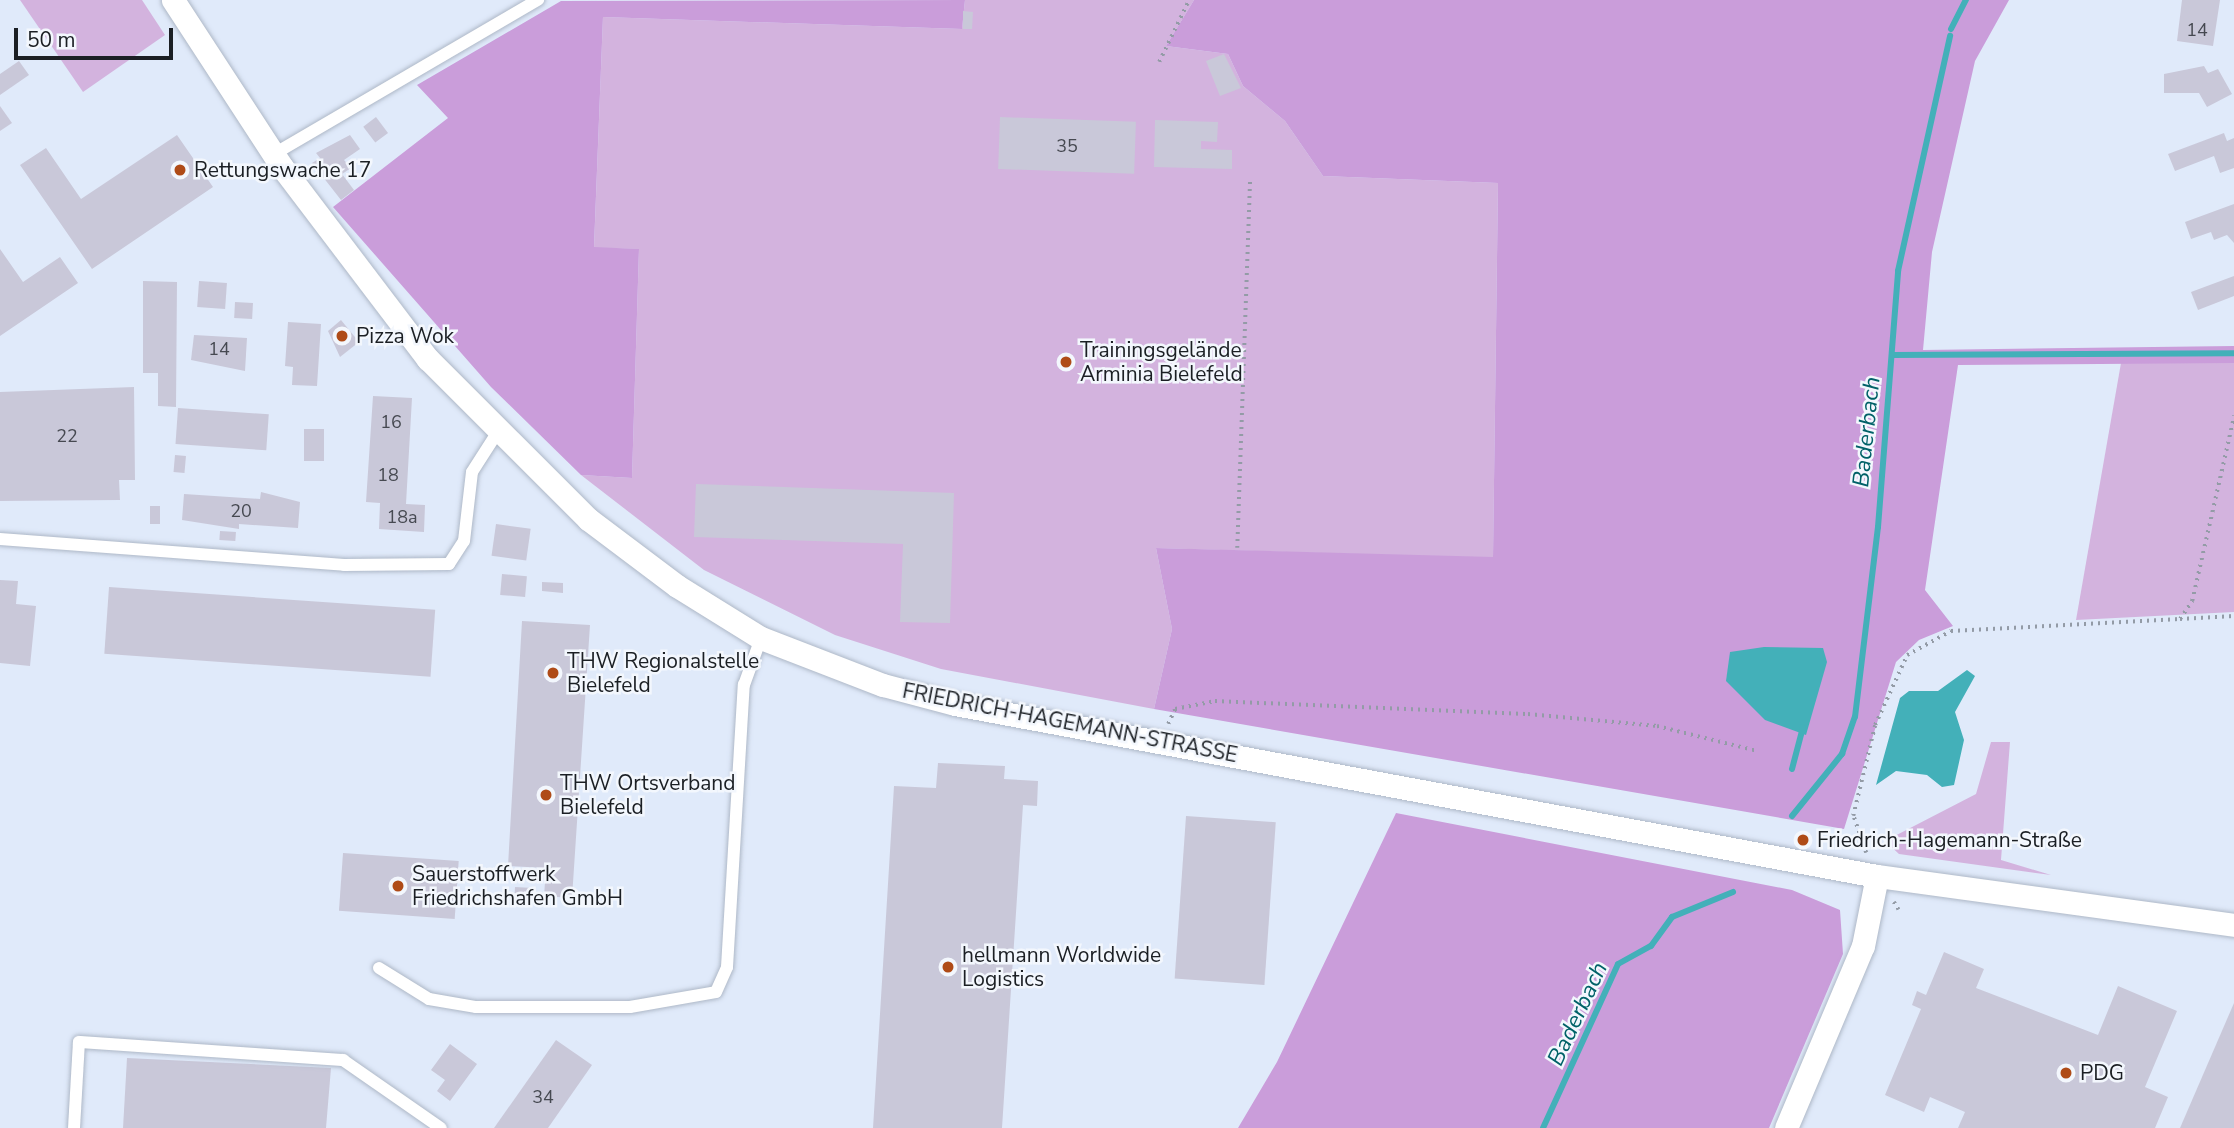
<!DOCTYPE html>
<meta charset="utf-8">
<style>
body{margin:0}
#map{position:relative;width:2234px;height:1128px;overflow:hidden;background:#e0eafa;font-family:"Nunito Sans",sans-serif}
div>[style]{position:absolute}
.green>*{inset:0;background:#d3b3de}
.forest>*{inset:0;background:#ca9dda}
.water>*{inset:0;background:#43b0b9}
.stream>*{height:6px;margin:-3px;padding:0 3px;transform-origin:3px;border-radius:3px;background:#43b0b9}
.building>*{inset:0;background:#c9c8d9;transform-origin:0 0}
.path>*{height:3.5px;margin-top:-1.75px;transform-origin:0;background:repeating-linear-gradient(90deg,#939ba6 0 2px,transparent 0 7px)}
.roads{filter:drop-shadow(0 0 2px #aeb8c7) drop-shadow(0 0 2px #aeb8c7)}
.lane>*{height:12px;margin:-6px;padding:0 6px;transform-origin:6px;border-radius:6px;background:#fff}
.street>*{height:23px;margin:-11.5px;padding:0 11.5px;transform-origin:11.5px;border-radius:11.5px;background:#fff}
.dots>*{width:19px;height:19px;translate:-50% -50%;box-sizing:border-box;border:4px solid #f3f7fd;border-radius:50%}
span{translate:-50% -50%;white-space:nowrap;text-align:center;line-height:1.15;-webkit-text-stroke:5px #f3f7fd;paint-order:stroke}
.number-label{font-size:18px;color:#464951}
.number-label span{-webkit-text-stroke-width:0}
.poi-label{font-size:21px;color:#1b1f24}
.left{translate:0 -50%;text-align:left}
.street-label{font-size:21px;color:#1b1f24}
.water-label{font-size:23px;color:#006168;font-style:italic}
.scale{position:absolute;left:14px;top:28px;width:159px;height:32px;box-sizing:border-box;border:4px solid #1b1f24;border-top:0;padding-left:9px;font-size:21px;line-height:24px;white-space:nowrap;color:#1b1f24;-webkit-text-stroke:5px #f3f7fd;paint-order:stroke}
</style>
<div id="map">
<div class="green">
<div style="clip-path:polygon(20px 0,142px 0,165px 35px,83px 92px)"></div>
<div style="clip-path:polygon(965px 0,1194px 0,1166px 46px,1228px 54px,1243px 86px,1285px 121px,1323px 176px,1498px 183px,1493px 558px,1156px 548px,1172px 629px,1154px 709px,941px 669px,835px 635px,704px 570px,581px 475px,632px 478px,639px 249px,594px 248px,603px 17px,962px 29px)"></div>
<div style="clip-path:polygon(2121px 363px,2234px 363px,2234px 612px,2076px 620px)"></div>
<div style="clip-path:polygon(1991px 742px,2010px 742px,2001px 860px,2051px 875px,1899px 854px,1885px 841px,1976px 794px)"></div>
</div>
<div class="forest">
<div style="clip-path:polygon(965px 0,962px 29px,603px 17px,594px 247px,639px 249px,632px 478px,581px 475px,491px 387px,333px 207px,448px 118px,417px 85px,561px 1px)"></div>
<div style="clip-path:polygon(1194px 0,2009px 0,1975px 61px,1932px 252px,1923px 350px,2234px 346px,2234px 363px,1958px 365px,1925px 590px,1953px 626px,1919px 640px,1896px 662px,1844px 829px,1154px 709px,1172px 629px,1156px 548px,1493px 557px,1498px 183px,1323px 176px,1285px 121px,1243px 86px,1228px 54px,1166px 46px)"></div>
<div style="clip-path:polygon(1396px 813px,1792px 890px,1840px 910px,1843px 954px,1769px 1128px,1238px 1128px,1277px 1062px)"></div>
</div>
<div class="water">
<div style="clip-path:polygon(1764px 647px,1823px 648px,1827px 662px,1806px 735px,1765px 720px,1726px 681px,1730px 652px)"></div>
<div style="clip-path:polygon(1967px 670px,1975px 676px,1955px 712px,1964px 740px,1954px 785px,1942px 787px,1927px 775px,1896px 771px,1876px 785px,1900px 698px,1909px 691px,1938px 691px)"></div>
</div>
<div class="stream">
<div style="left:1951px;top:29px;width:33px;rotate:-63deg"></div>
<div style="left:1892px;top:355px;width:342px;rotate:-0.3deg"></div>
<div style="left:1792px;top:769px;width:43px;rotate:-75.3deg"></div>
<div style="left:1792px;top:816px;width:80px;rotate:-51.1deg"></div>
<div style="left:1842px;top:754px;width:39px;rotate:-71deg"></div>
<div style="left:1855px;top:717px;width:191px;rotate:-83.1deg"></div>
<div style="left:1878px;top:527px;width:257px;rotate:-85.5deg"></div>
<div style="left:1898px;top:271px;width:241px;rotate:-77.5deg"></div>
<div style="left:1543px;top:1128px;width:180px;rotate:-65.4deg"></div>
<div style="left:1618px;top:964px;width:38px;rotate:-29deg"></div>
<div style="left:1651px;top:946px;width:36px;rotate:-54deg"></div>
<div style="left:1672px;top:917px;width:66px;rotate:-22.3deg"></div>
</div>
<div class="building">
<div style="clip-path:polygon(2182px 0,2220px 0,2213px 46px,2177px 41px)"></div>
<div style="clip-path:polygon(963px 11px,973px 12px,972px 29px,963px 29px)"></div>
<div style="clip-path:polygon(1224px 54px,1241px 88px,1220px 96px,1206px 61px)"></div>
<div style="clip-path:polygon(19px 61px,29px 75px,0 95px,0 74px)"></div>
<div style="clip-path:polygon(2204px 66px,2208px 73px,2218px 69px,2232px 94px,2207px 107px,2199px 93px,2164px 93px,2164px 74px)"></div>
<div style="clip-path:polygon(0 106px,12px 123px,0 131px)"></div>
<div style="left:376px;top:117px;width:20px;height:16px;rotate:53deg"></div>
<div style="left:1000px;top:117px;width:136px;height:52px;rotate:2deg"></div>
<div style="clip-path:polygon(1155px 120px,1218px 122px,1217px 142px,1201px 141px,1201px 149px,1232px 150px,1232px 169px,1154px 167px)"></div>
<div style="clip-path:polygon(2224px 133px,2227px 141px,2234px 138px,2234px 168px,2220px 173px,2214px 156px,2175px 171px,2168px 154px)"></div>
<div style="clip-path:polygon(177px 135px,213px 187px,92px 269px,20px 165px,46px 148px,81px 199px)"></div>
<div style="clip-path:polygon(350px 135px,360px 149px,344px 160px,351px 168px,342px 174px,354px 190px,341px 200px,312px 163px,320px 158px,316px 153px)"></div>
<div style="clip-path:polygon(2234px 204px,2234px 243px,2227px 235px,2214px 240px,2211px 232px,2191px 239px,2185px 222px)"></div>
<div style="clip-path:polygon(0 249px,23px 282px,60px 257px,78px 283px,0 336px)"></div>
<div style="clip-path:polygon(2234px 276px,2234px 296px,2198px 310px,2191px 292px)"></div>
<div style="clip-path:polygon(143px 281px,177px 282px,176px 407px,158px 406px,158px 373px,143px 373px)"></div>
<div style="left:199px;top:281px;width:28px;height:26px;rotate:4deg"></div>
<div style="left:235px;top:302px;width:18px;height:16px;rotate:3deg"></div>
<div style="clip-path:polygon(341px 320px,359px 342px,340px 357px,328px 331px)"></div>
<div style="clip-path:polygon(288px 322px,321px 324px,317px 386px,292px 385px,293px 367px,285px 366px)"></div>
<div style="clip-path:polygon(194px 335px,247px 338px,245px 371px,191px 360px)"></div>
<div style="clip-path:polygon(134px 387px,135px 480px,119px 480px,120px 500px,0 501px,0 392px)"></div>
<div style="clip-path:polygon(373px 396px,412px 398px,406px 504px,425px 505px,424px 532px,379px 529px,380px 503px,366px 502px)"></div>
<div style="left:178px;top:408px;width:91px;height:36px;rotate:4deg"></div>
<div style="left:304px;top:429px;width:20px;height:32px"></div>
<div style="left:175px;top:455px;width:11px;height:17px;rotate:5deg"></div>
<div style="clip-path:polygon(696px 484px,954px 493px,950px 623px,900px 622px,903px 544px,694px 537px)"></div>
<div style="clip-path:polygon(261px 492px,300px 502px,298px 528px,239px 524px,239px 529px,182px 520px,184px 494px,260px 499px)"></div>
<div style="left:150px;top:506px;width:10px;height:18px"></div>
<div style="left:496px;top:524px;width:35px;height:32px;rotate:8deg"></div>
<div style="left:220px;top:531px;width:16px;height:9px;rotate:4deg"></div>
<div style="left:502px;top:574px;width:25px;height:21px;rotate:5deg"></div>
<div style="clip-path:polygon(0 580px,18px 581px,16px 604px,36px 606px,30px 666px,0 663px)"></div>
<div style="clip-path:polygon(542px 582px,563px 583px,563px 593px,542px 591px)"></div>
<div style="left:109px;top:587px;width:327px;height:67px;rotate:4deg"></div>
<div style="clip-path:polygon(522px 621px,590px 625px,572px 898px,544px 896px,546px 868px,508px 866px)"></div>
<div style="clip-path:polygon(938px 763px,1005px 766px,1004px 779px,1038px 781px,1037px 806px,1023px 805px,1002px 1128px,873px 1128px,894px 786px,936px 788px)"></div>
<div style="left:1186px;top:816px;width:90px;height:163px;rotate:4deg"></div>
<div style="left:343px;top:853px;width:116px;height:58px;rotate:4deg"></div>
<div style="left:515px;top:887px;width:18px;height:16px;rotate:3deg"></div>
<div style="clip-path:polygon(1944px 952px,1984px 969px,1976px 988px,2098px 1035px,2118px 986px,2177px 1011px,2145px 1087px,2168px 1097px,2155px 1128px,1958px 1128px,1965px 1112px,1930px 1097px,1924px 1112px,1885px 1095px,1921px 1009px,1912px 1005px,1917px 991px,1926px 995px)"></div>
<div style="clip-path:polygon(2234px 1003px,2234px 1128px,2180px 1128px)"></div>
<div style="clip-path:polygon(556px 1040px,592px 1065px,548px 1128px,494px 1128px)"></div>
<div style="clip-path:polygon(450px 1044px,477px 1064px,450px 1101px,437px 1091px,445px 1080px,431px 1070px)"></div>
<div style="clip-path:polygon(127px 1058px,331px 1068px,326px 1128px,123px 1128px)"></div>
</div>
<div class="path">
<div style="left:1159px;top:62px;width:69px;rotate:-64.2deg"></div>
<div style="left:1237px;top:548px;width:367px;rotate:-88deg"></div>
<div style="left:2180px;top:619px;width:54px;rotate:-3.2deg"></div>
<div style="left:1168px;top:724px;width:17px;rotate:-65deg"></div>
<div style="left:1175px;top:709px;width:41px;rotate:-11.3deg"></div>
<div style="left:1215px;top:701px;width:313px;rotate:2.4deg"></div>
<div style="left:1528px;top:714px;width:130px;rotate:5.3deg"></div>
<div style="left:1657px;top:726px;width:103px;rotate:14deg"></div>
<div style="left:1866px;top:853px;width:39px;rotate:-109deg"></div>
<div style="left:1853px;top:816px;width:94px;rotate:-76.4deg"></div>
<div style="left:1875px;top:725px;width:77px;rotate:-65.4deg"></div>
<div style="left:1907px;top:655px;width:50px;rotate:-28.6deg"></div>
<div style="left:1951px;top:631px;width:229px;rotate:-3deg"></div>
<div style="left:2180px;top:619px;width:22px;rotate:-56deg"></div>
<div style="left:2192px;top:601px;width:190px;rotate:-77.2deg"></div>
<div style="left:1894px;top:902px;width:9px;rotate:58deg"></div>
</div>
<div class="roads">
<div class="lane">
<div style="left:274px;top:154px;width:306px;rotate:-30.3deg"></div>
<div style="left:0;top:539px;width:345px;rotate:4.3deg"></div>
<div style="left:344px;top:565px;width:105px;rotate:-0.5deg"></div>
<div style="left:449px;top:564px;width:27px;rotate:-57deg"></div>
<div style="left:464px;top:541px;width:69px;rotate:-83.4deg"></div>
<div style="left:472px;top:472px;width:46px;rotate:-57.3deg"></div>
<div style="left:379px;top:968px;width:59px;rotate:31.8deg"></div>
<div style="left:429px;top:999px;width:48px;rotate:9.7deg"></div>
<div style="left:476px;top:1007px;width:154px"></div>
<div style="left:630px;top:1007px;width:87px;rotate:-9.9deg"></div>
<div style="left:716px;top:992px;width:27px;rotate:-66deg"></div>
<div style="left:727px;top:967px;width:283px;rotate:-86.6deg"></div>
<div style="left:744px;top:685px;width:50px;rotate:-70.1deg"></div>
<div style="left:74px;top:1128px;width:86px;rotate:-86.7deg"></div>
<div style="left:79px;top:1042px;width:265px;rotate:3.9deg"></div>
<div style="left:343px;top:1060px;width:119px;rotate:34.8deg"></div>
</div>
<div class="street">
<div style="left:173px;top:0;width:199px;rotate:56.9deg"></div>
<div style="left:282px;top:167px;width:241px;rotate:52.8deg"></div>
<div style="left:428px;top:359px;width:226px;rotate:45deg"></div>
<div style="left:588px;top:519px;width:111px;rotate:37deg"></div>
<div style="left:677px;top:586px;width:99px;rotate:31.8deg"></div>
<div style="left:761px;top:638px;width:131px;rotate:21.1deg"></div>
<div style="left:883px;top:685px;width:74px;rotate:14.8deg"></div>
<div style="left:955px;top:704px;width:938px;rotate:10.57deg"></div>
<div style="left:1877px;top:876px;width:360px;rotate:7.8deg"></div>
<div style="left:1786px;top:1128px;width:198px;rotate:-67.1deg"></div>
<div style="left:1863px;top:946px;width:71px;rotate:-78.7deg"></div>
</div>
</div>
<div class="dots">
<div style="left:180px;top:170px;background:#af4b17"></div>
<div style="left:342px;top:336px;background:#af4b17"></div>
<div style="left:1066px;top:362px;background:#af4b17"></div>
<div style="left:553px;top:673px;background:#af4b17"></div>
<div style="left:546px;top:795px;background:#af4b17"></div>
<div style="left:1803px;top:840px;background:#af4b17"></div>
<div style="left:398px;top:886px;background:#af4b17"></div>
<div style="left:948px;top:967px;background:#af4b17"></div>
<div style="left:2066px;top:1073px;background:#af4b17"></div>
</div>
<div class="number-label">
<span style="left:2197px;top:30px">14</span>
<span style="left:1067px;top:146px">35</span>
<span style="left:219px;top:349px">14</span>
<span style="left:391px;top:422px">16</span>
<span style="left:67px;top:436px">22</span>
<span style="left:388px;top:475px">18</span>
<span style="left:241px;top:511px">20</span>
<span style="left:402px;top:517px">18a</span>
<span style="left:543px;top:1097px">34</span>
</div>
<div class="poi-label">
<span class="left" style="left:194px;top:170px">Rettungswache 17</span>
<span class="left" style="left:356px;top:336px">Pizza Wok</span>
<span class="left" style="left:1080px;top:362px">Trainingsgelände<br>Arminia Bielefeld</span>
<span class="left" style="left:567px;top:673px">THW Regionalstelle<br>Bielefeld</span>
<span class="left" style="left:560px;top:795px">THW Ortsverband<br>Bielefeld</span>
<span class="left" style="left:1817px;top:840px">Friedrich-Hagemann-Straße</span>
<span class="left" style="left:412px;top:886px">Sauerstoffwerk<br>Friedrichshafen GmbH</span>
<span class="left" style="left:962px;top:967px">hellmann Worldwide<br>Logistics</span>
<span class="left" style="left:2080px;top:1073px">PDG</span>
</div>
<div class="street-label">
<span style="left:1070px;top:723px;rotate:11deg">FRIEDRICH-HAGEMANN-STRASSE</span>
</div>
<div class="water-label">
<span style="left:1867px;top:432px;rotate:-84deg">Baderbach</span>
<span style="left:1578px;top:1014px;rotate:-65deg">Baderbach</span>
</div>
<div class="scale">50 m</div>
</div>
